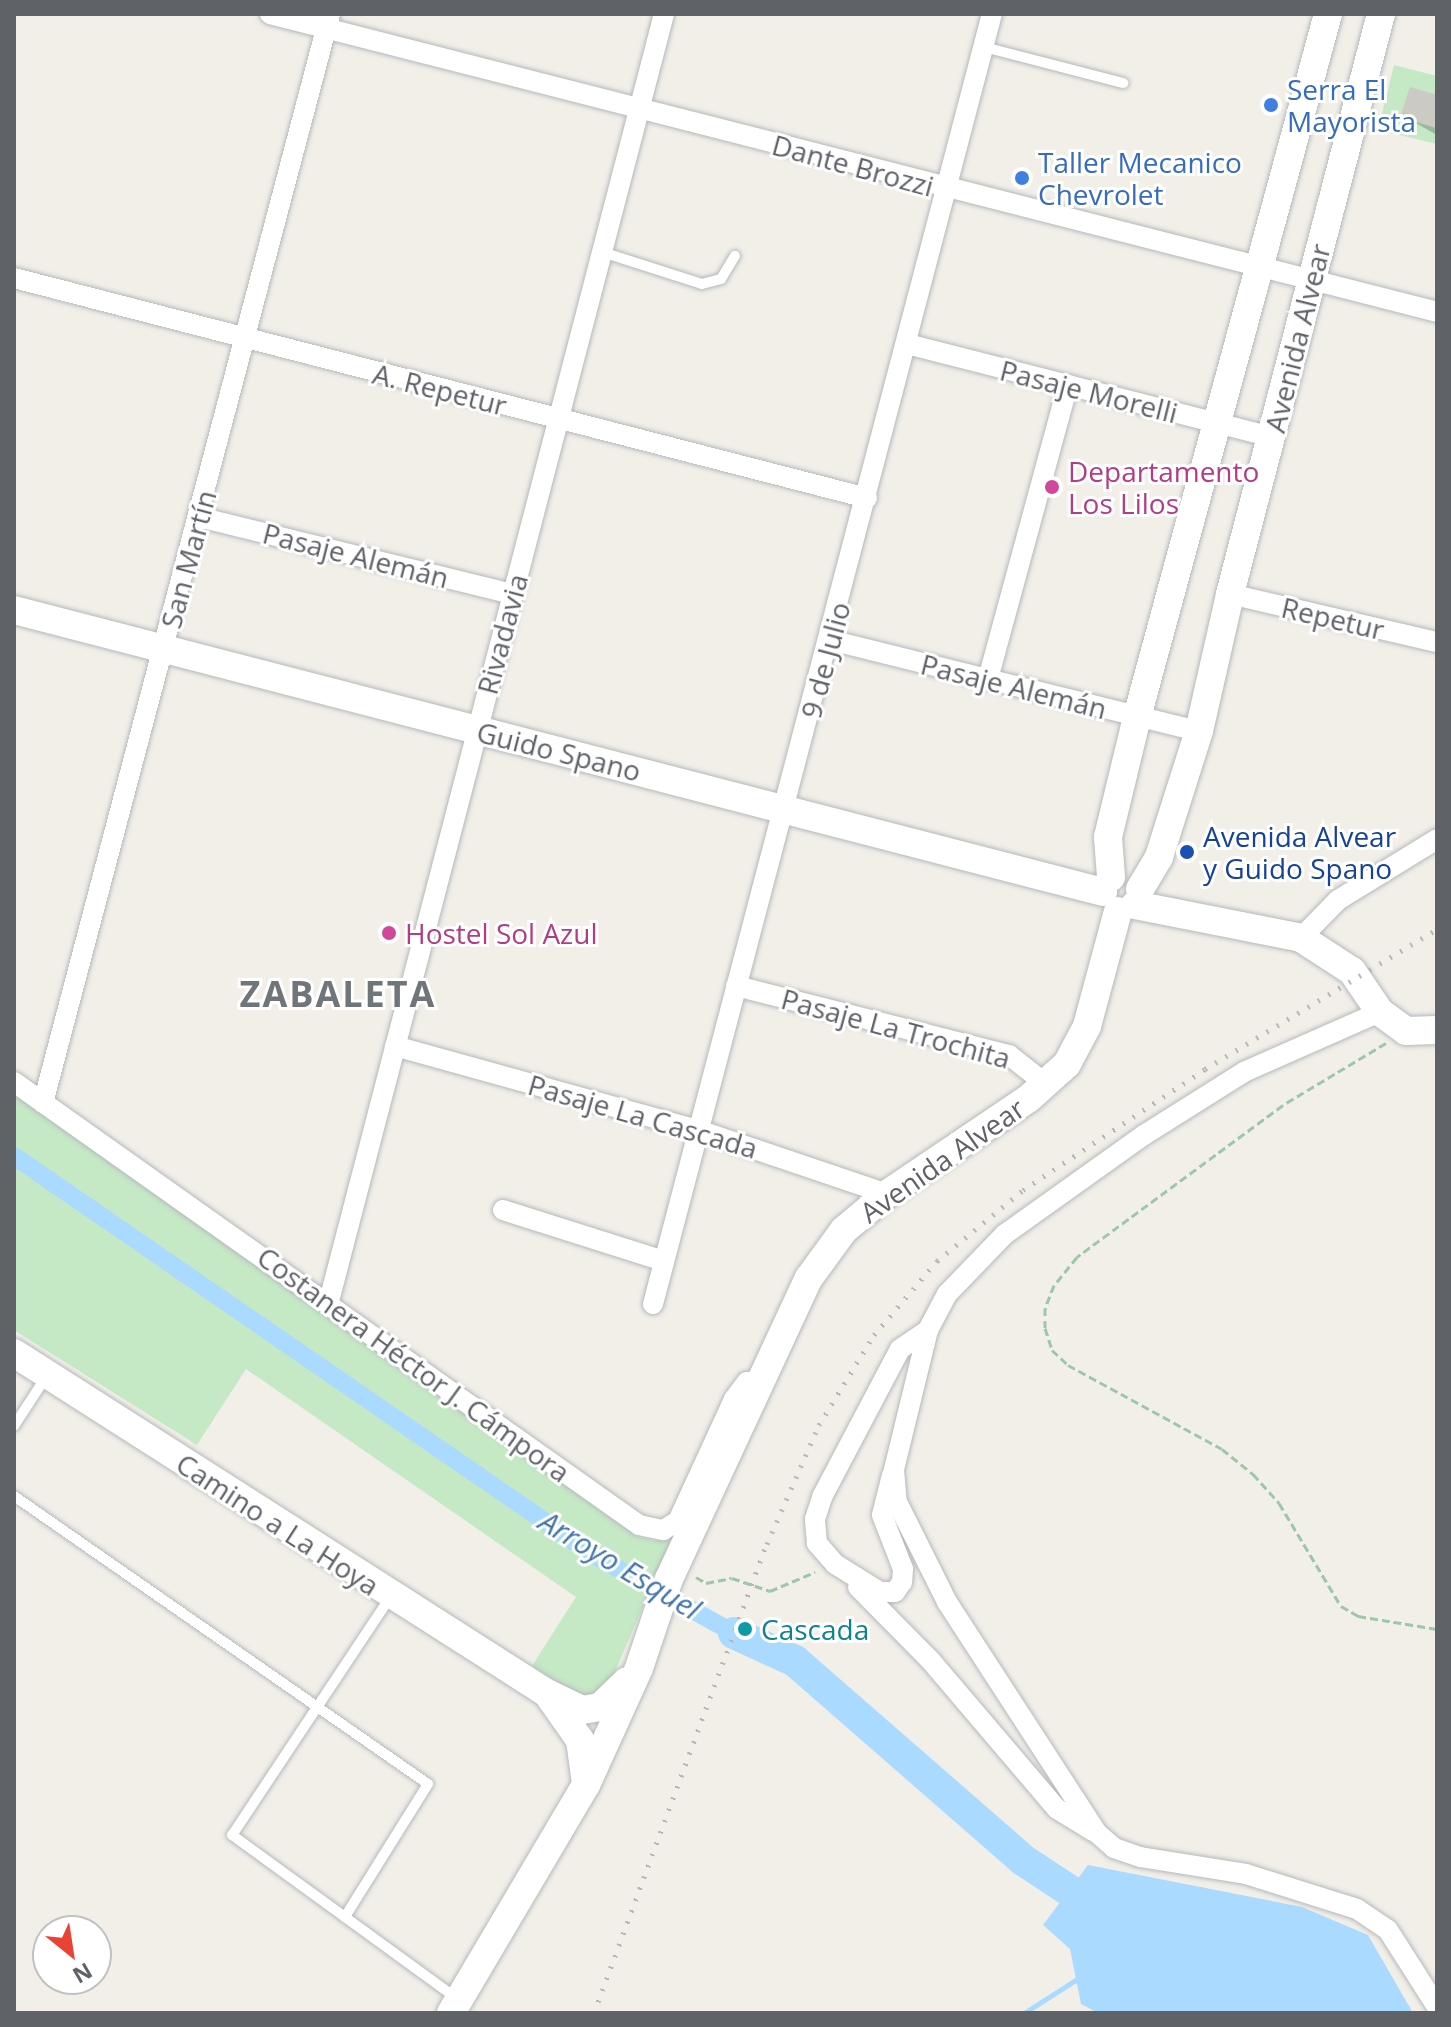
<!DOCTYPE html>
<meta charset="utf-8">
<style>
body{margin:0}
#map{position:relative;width:1451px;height:2027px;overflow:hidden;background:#f1efe8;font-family:"Open Sans",sans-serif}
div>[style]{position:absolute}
.green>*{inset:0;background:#c5e8c5}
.water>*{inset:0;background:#aadaff}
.shadow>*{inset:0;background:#0003}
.stream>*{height:5px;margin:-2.5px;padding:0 2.5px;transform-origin:2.5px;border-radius:2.5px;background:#aadaff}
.canal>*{height:18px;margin:-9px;padding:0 9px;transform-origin:9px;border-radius:9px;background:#aadaff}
.river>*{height:32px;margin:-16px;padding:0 16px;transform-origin:16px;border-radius:16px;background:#aadaff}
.building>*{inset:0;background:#cccac5}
.path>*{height:3px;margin-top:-1.5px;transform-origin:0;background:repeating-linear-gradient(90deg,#9cc7a9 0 8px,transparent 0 12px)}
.roads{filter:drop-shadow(0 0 2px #b5b8bc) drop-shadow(0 0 2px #b5b8bc)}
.lane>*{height:10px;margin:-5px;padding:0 5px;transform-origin:5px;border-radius:5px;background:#fff}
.street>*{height:20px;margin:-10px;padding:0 10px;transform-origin:10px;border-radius:10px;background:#fff}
.secondary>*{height:28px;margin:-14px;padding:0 14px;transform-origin:14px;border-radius:14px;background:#fff}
.rail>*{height:5px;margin-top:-2.5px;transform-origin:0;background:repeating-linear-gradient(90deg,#b6b7b8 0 2px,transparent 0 12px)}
.dots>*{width:22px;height:22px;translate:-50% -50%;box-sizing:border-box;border:4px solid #fff;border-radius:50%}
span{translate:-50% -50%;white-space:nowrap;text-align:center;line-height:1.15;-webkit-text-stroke:6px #fff;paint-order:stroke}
.shop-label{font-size:28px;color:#366cbe}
.left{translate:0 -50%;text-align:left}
.street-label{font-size:28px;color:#5f6368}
.hotel-label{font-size:28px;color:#b23c85}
.transit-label{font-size:28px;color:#164399}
.culture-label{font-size:28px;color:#0d838f}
.water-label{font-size:30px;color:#4174aa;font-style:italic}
.district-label{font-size:36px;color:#70757a;font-weight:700;letter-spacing:2px}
.frame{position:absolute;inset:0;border:16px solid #5f6368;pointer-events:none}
.north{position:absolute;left:32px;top:1915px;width:80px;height:80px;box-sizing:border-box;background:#fff;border:2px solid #bfc1c3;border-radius:50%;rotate:150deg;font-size:22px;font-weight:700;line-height:32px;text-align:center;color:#5f6368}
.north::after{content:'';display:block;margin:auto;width:28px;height:36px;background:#ea4335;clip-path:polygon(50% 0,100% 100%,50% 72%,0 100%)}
</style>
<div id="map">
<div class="green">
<div style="clip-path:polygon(1394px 65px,1437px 76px,1437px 144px,1378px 130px)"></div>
<div style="clip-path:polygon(14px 1093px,636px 1536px,654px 1541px,674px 1534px,614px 1674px,598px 1692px,580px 1697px,532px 1666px,576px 1597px,246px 1369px,197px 1445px,14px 1330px)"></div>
</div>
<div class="water">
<div style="clip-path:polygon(1088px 1865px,1302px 1907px,1368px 1935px,1413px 2013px,1098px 2013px,1081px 2004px,1070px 1949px,1043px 1925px)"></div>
</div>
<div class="shadow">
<div style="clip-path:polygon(1437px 97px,1437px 135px,1403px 116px)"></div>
</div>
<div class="stream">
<div style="left:1024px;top:2013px;width:67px;rotate:-32.7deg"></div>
</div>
<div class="canal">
<div style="left:14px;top:1156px;width:705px;rotate:34.55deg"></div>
<div style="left:595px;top:1556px;width:159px;rotate:29deg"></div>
</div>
<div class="river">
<div style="left:734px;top:1633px;width:67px;rotate:24.7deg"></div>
<div style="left:795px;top:1661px;width:303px;rotate:41.1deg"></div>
<div style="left:1023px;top:1860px;width:98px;rotate:33.4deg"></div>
</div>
<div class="building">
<div style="clip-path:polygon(1410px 87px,1437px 95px,1437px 135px,1436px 128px,1400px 117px)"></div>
</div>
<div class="path">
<div style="left:1386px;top:1043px;width:120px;rotate:149deg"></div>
<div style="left:1283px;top:1105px;width:256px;rotate:143.6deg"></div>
<div style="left:1077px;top:1257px;width:36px;rotate:129deg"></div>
<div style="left:1054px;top:1285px;width:25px;rotate:111deg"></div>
<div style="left:1045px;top:1308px;width:20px;rotate:90deg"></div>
<div style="left:1045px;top:1328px;width:23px;rotate:72deg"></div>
<div style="left:1052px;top:1350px;width:22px;rotate:43deg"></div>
<div style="left:1068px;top:1365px;width:175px;rotate:28.6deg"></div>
<div style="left:1222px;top:1449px;width:40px;rotate:39deg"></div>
<div style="left:1253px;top:1474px;width:39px;rotate:48deg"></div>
<div style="left:1279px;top:1503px;width:120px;rotate:59deg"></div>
<div style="left:1341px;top:1606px;width:20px;rotate:30deg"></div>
<div style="left:1358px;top:1616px;width:80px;rotate:9.3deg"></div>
<div style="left:696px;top:1577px;width:12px;rotate:31deg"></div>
<div style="left:706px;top:1583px;width:26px;rotate:-11deg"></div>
<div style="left:732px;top:1578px;width:40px;rotate:18.9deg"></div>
<div style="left:770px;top:1591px;width:49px;rotate:-22.9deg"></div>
</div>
<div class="roads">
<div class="lane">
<div style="left:984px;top:47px;width:144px;rotate:14.5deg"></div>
<div style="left:602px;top:252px;width:105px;rotate:17.7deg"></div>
<div style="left:702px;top:284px;width:20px;rotate:-15deg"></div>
<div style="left:721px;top:279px;width:27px;rotate:-59deg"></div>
<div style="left:14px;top:1426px;width:59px;rotate:-56.9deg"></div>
<div style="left:14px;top:1496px;width:504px;rotate:34.82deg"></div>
<div style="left:428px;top:1784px;width:157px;rotate:122deg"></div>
<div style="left:391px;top:1596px;width:287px;rotate:123.6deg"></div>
<div style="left:232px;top:1835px;width:279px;rotate:36deg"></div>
</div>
<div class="street">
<div style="left:270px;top:14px;width:1204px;rotate:14.32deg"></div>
<div style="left:14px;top:278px;width:881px;rotate:14.46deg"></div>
<div style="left:907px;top:344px;width:377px;rotate:14.3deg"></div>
<div style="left:199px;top:517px;width:323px;rotate:13.8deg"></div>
<div style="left:1230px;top:594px;width:212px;rotate:13.1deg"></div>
<div style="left:830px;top:640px;width:380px;rotate:13.9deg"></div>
<div style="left:988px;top:679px;width:305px;rotate:-74.8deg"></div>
<div style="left:1301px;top:938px;width:53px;rotate:-45.8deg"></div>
<div style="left:1338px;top:900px;width:116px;rotate:-31.6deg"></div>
<div style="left:736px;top:986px;width:282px;rotate:14.2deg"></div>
<div style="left:1009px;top:1055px;width:48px;rotate:38.3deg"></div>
<div style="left:1380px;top:1012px;width:149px;rotate:156.2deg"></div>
<div style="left:1244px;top:1072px;width:118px;rotate:147.8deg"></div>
<div style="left:1144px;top:1135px;width:171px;rotate:144.5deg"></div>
<div style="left:1005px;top:1234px;width:83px;rotate:134deg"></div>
<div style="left:947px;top:1294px;width:41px;rotate:117.8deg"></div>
<div style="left:928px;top:1330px;width:144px;rotate:103.7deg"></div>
<div style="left:894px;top:1470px;width:32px;rotate:85deg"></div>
<div style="left:897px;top:1502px;width:112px;rotate:63.4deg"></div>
<div style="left:947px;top:1602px;width:275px;rotate:57deg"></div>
<div style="left:1097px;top:1833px;width:23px;rotate:41deg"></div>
<div style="left:1114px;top:1848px;width:28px;rotate:19deg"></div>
<div style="left:1140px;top:1857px;width:107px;rotate:9.1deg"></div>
<div style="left:1246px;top:1874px;width:116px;rotate:17.5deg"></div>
<div style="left:1357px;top:1909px;width:37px;rotate:34deg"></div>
<div style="left:1388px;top:1930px;width:91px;rotate:57.5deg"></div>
<div style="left:395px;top:1046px;width:314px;rotate:15.5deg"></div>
<div style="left:698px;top:1130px;width:200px;rotate:18.7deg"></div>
<div style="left:14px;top:1082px;width:766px;rotate:35.33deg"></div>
<div style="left:639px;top:1525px;width:25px;rotate:12deg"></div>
<div style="left:663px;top:1530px;width:17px;rotate:-31deg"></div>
<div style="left:678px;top:1521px;width:134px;rotate:-65.3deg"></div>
<div style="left:734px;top:1399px;width:21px;rotate:-53deg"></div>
<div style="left:747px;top:1382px;width:14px;rotate:-4deg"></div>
<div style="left:43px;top:1103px;width:1126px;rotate:-75.24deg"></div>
<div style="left:503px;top:1210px;width:169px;rotate:17.6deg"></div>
<div style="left:329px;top:1301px;width:1330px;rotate:-75.41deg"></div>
<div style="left:653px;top:1304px;width:1334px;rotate:-75.28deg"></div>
<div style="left:892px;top:1475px;width:41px;rotate:104deg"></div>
<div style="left:882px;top:1515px;width:58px;rotate:68.7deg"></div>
<div style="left:903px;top:1569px;width:13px;rotate:94deg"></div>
<div style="left:902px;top:1582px;width:12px;rotate:125deg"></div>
<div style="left:895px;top:1592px;width:15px;rotate:180deg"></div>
<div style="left:880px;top:1592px;width:53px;rotate:-148.1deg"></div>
<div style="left:835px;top:1564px;width:28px;rotate:-131deg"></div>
<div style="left:817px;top:1543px;width:24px;rotate:-95deg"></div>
<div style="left:815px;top:1519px;width:23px;rotate:-72deg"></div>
<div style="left:822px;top:1497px;width:167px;rotate:-62.2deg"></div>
<div style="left:900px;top:1349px;width:34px;rotate:-34deg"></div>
<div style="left:858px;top:1587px;width:104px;rotate:45.4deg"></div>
<div style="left:931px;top:1661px;width:194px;rotate:49.6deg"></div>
<div style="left:1057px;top:1809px;width:42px;rotate:31.4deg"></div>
</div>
<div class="secondary">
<div style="left:14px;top:610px;width:1125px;rotate:14.52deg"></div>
<div style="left:1111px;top:877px;width:40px;rotate:-94.3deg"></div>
<div style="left:1108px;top:837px;width:123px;rotate:-76.4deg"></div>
<div style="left:1137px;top:717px;width:728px;rotate:-74.8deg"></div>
<div style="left:1140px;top:889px;width:37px;rotate:-59deg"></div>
<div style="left:1159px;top:857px;width:132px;rotate:-72.4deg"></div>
<div style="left:1199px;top:731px;width:140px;rotate:-77.2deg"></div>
<div style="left:1230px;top:594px;width:599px;rotate:-75.41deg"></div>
<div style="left:1135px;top:905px;width:169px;rotate:11.2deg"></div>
<div style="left:1301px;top:938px;width:61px;rotate:32.9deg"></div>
<div style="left:1352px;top:971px;width:50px;rotate:55.7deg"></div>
<div style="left:1380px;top:1012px;width:32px;rotate:36deg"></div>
<div style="left:1406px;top:1031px;width:31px;rotate:-2deg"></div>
<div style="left:14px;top:1353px;width:630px;rotate:32.55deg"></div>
<div style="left:545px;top:1692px;width:41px;rotate:25.9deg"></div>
<div style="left:582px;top:1710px;width:18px;rotate:-9deg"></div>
<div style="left:600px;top:1707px;width:37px;rotate:-44deg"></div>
<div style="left:551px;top:1699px;width:50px;rotate:54.7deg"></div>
<div style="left:580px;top:1740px;width:43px;rotate:82.1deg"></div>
<div style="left:451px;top:2013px;width:265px;rotate:-59.4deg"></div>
<div style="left:586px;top:1785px;width:128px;rotate:-65.6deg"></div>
<div style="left:639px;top:1668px;width:94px;rotate:-71.4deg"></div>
<div style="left:669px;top:1579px;width:332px;rotate:-65.1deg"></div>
<div style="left:809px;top:1278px;width:59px;rotate:-53.9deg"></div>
<div style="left:844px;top:1230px;width:56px;rotate:-39.9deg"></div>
<div style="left:887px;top:1194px;width:170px;rotate:-34deg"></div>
<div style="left:1028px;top:1099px;width:52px;rotate:-41.9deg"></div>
<div style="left:1067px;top:1064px;width:43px;rotate:-62.2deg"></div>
<div style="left:1087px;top:1026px;width:119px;rotate:-74.9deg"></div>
</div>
</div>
<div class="rail">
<div style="left:594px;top:2013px;width:500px;rotate:-69.8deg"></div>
<div style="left:767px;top:1544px;width:130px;rotate:-66.4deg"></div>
<div style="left:819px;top:1425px;width:105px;rotate:-58.6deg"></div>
<div style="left:874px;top:1335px;width:97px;rotate:-49.6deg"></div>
<div style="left:937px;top:1261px;width:112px;rotate:-39.5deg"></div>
<div style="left:1023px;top:1190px;width:219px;rotate:-33.6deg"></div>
<div style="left:1205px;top:1069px;width:271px;rotate:-31.1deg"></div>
</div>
<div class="dots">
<div style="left:1271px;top:105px;background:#3f7fe0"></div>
<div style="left:1022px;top:178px;background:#3f7fe0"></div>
<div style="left:1052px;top:487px;background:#d1479c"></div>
<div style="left:1187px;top:852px;background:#1a4fb4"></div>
<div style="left:389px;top:933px;background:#d1479c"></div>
<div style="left:745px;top:1629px;background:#0f9aa8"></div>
</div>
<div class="shop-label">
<span class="left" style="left:1287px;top:105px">Serra El<br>Mayorista</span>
<span class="left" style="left:1038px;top:178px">Taller Mecanico<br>Chevrolet</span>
</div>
<div class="street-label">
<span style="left:853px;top:165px;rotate:15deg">Dante Brozzi</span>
<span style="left:1297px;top:338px;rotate:-76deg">Avenida Alvear</span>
<span style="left:440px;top:389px;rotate:14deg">A. Repetur</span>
<span style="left:1089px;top:391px;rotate:14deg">Pasaje Morelli</span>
<span style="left:356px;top:555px;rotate:14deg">Pasaje Alemán</span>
<span style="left:188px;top:559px;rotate:-75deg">San Martín</span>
<span style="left:1333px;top:618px;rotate:13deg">Repetur</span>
<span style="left:502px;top:634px;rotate:-75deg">Rivadavia</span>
<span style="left:825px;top:660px;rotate:-75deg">9 de Julio</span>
<span style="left:1014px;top:686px;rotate:14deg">Pasaje Alemán</span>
<span style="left:559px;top:751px;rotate:14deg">Guido Spano</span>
<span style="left:896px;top:1028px;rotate:15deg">Pasaje La Trochita</span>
<span style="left:643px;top:1116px;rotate:16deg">Pasaje La Cascada</span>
<span style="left:942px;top:1160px;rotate:-35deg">Avenida Alvear</span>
<span style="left:414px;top:1364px;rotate:36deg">Costanera Héctor J. Cámpora</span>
<span style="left:278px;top:1524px;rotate:33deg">Camino a La Hoya</span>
</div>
<div class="hotel-label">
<span class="left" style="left:1068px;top:487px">Departamento<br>Los Lilos</span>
<span class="left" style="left:405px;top:933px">Hostel Sol Azul</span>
</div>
<div class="transit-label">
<span class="left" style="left:1203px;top:852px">Avenida Alvear<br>y Guido Spano</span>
</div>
<div class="culture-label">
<span class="left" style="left:761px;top:1629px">Cascada</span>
</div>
<div class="water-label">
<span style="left:620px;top:1565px;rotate:31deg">Arroyo Esquel</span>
</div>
<div class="district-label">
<span style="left:338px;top:994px">ZABALETA</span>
</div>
<div class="frame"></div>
<div class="north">N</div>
</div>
